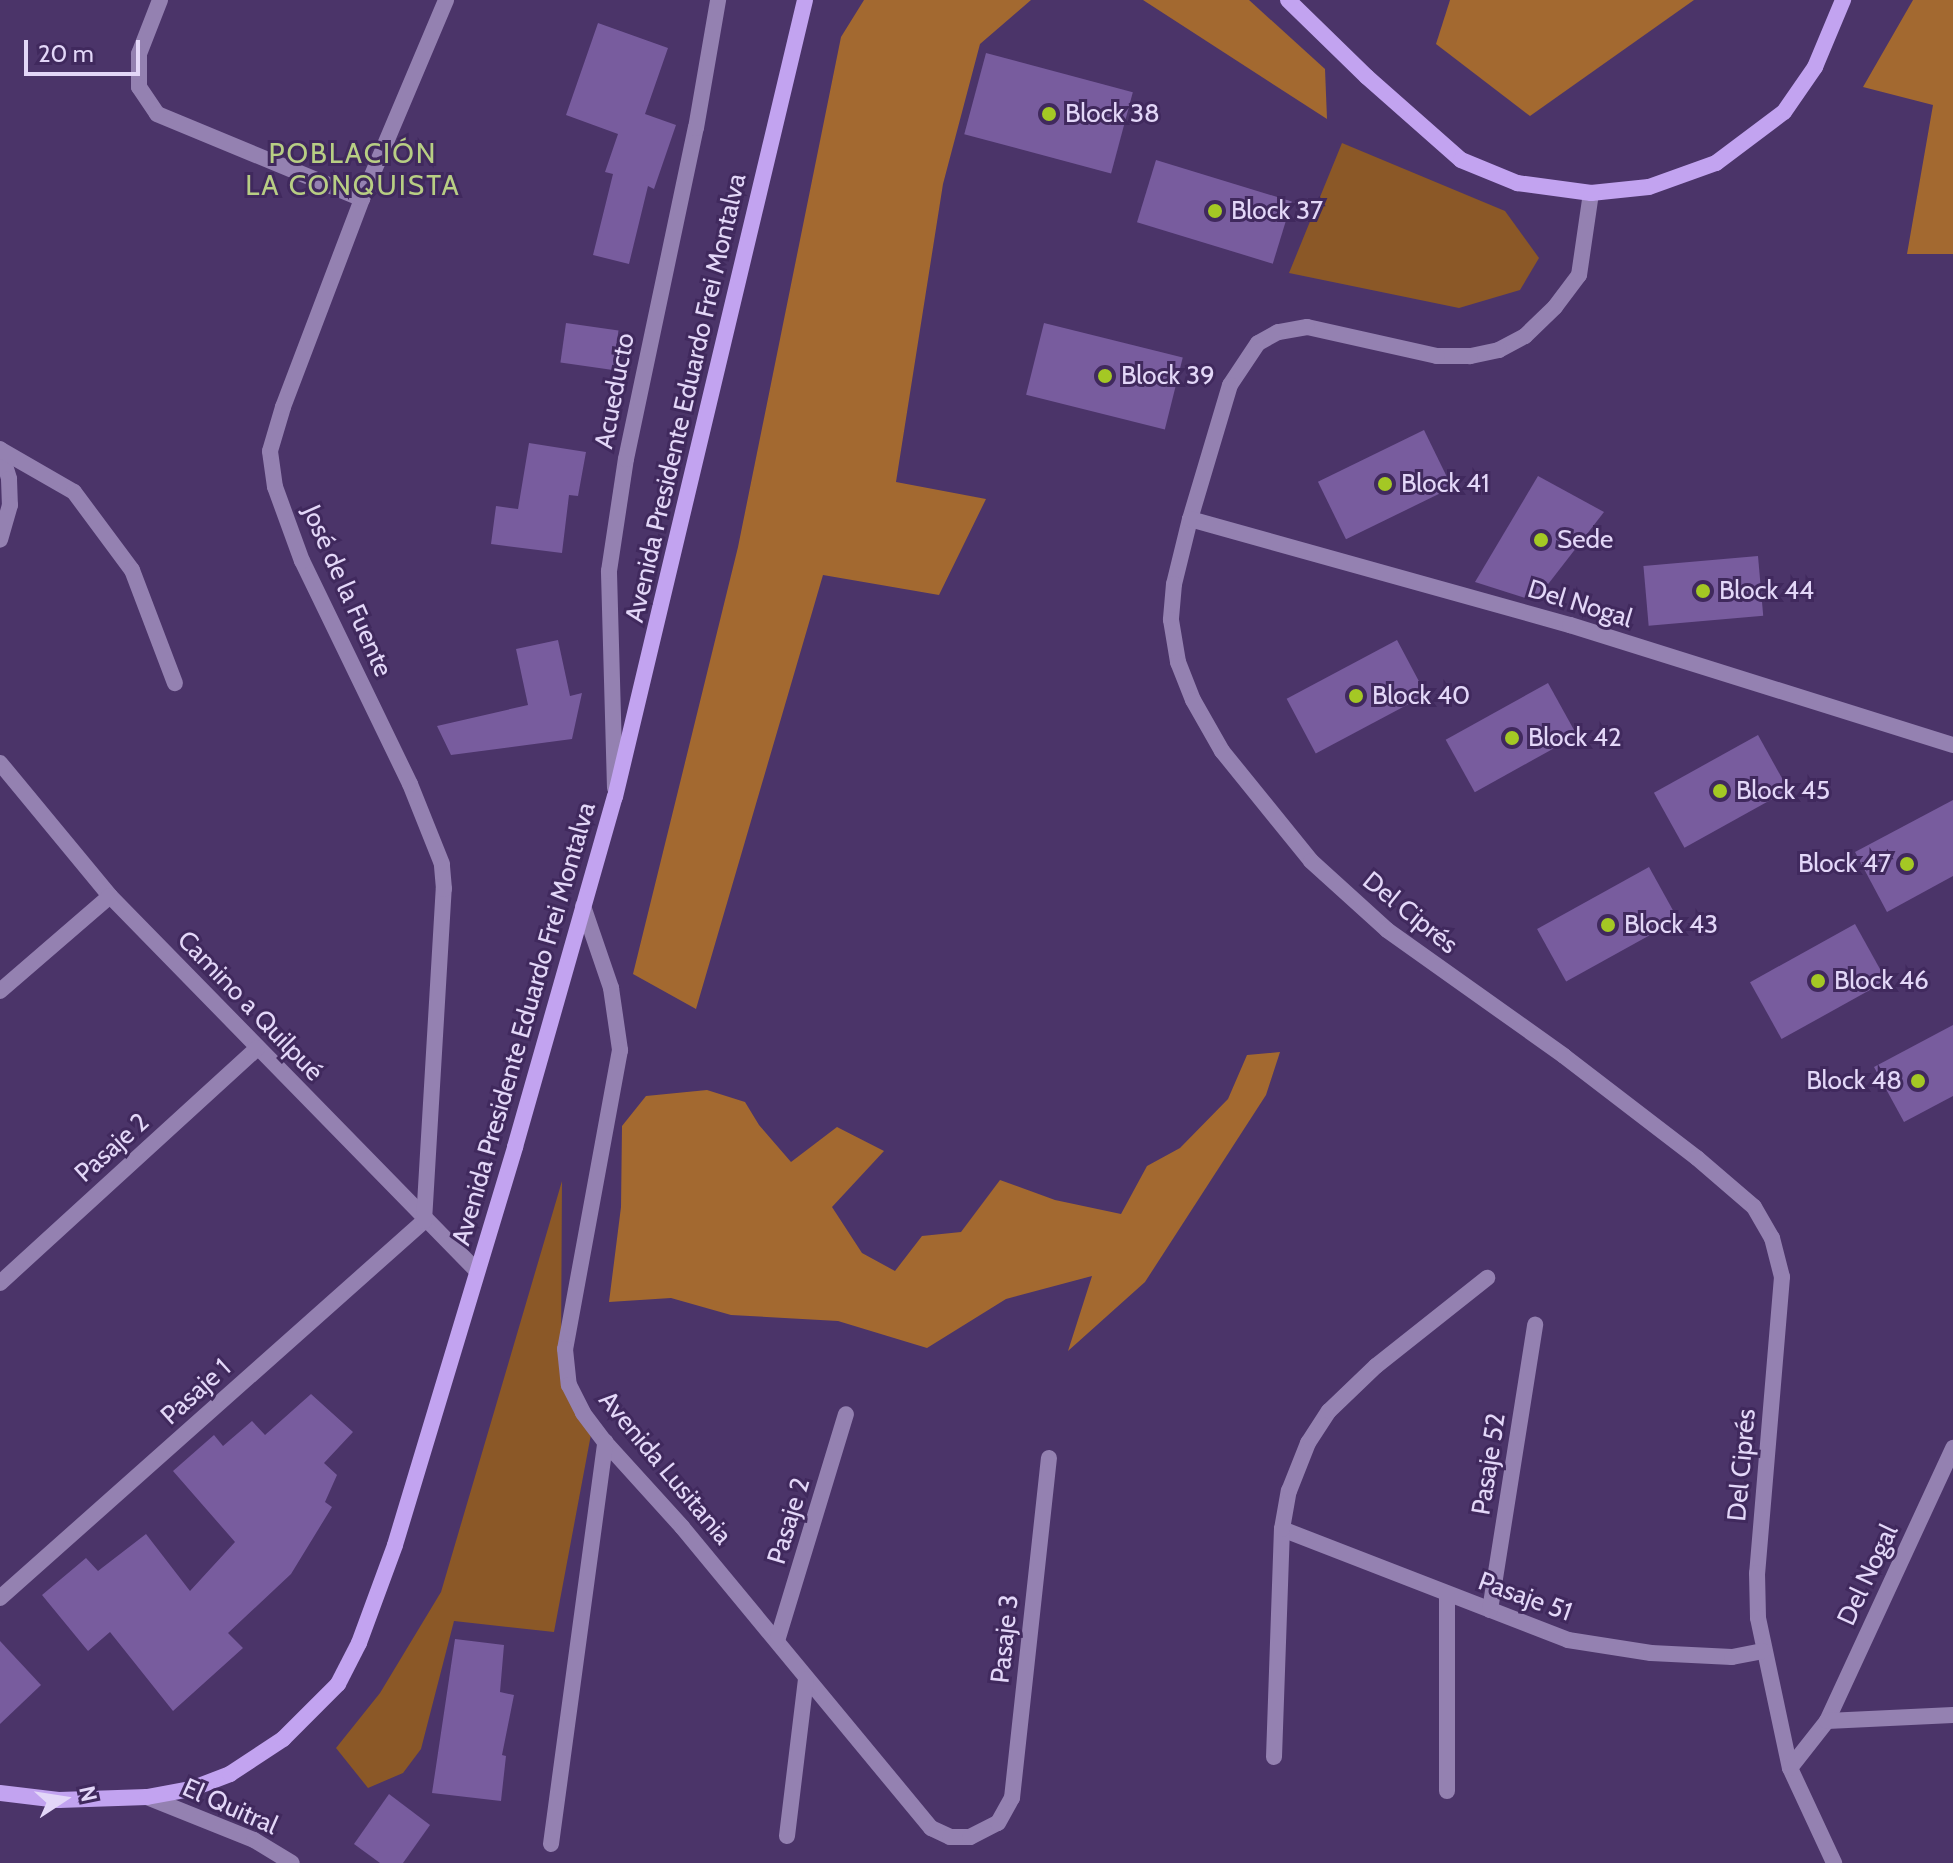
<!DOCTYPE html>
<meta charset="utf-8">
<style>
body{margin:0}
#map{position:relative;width:1953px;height:1863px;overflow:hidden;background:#4b3469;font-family:Cabin,sans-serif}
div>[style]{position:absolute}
.green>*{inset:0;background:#8b5827}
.forest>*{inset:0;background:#a36930}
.building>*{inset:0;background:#785c9e;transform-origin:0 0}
.street>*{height:16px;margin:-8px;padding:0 8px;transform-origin:8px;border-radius:8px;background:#9481b1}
.secondary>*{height:16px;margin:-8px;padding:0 8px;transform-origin:8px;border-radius:8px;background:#c2a3f0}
.dots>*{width:22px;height:22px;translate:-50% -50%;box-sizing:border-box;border:4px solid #40295d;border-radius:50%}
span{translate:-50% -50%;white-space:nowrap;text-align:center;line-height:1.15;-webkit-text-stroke:6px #40295d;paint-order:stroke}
.poi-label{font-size:26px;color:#e3d7f8}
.left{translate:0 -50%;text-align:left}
.right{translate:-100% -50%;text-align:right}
.street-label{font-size:26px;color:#e3d7f8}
.neighbourhood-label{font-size:28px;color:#b8ce84;letter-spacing:2px}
.north{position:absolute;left:24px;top:1759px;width:80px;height:80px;-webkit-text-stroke:6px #40295d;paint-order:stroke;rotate:78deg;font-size:22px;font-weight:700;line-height:32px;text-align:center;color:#e3d7f8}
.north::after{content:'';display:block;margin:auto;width:28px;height:36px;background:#e3d7f8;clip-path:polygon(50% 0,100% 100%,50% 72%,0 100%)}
.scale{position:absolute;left:24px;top:40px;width:116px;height:36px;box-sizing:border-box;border:4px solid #e3d7f8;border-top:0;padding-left:10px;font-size:24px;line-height:28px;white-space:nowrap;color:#e3d7f8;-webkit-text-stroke:6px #40295d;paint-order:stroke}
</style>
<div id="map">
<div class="green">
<div style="clip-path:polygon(1342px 143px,1505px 211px,1539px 258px,1520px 290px,1459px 308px,1289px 273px)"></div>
<div style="clip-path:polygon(562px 1181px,561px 1355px,592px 1429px,554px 1632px,454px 1621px,421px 1749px,403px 1773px,368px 1788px,336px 1748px,380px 1693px,441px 1592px)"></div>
</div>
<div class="forest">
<div style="clip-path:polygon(864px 0,1031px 0,980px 44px,943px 184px,896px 482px,986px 499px,939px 595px,823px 575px,696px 1009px,633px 974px,738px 547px,841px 37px)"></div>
<div style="clip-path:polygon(1143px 0,1249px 0,1325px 69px,1327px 119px)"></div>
<div style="clip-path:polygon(1450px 0,1694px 0,1530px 116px,1436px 44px)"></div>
<div style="clip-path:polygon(1913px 0,1953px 0,1953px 254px,1907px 254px,1933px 105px,1863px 87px)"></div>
<div style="clip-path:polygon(1280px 1052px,1266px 1095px,1145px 1282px,1068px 1351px,1092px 1276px,1006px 1299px,927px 1348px,838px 1321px,731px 1315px,671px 1298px,609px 1302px,621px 1207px,622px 1126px,646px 1096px,707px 1090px,745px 1102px,759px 1125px,791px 1162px,837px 1127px,884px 1151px,832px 1207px,862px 1253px,895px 1271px,922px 1236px,961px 1232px,1000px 1180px,1055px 1200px,1121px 1214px,1147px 1166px,1180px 1148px,1228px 1099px,1247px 1055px)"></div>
</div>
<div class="building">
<div style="clip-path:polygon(598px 23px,668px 48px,645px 114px,676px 125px,654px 189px,648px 186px,629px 264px,593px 255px,613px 174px,605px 172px,618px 134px,566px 115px)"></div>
<div style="left:986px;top:53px;width:152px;height:84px;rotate:15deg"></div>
<div style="left:1156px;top:160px;width:142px;height:65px;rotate:17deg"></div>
<div style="left:566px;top:323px;width:53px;height:40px;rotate:8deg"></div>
<div style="left:1044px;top:323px;width:143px;height:74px;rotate:14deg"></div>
<div style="left:1424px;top:430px;width:64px;height:118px;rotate:64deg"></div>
<div style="clip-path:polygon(529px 443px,586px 452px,578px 496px,569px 495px,562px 553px,491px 544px,496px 506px,518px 509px)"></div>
<div style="clip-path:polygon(1538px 476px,1604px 512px,1535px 601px,1475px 582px)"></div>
<div style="left:1758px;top:556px;width:60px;height:115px;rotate:85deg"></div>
<div style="clip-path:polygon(558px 640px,570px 696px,582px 693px,572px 739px,451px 755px,437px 726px,528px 705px,516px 649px)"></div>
<div style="left:1397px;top:640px;width:62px;height:125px;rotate:62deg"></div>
<div style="left:1548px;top:683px;width:60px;height:117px;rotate:61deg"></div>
<div style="left:1758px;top:735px;width:63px;height:119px;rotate:61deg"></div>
<div style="clip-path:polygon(1953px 800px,1953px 876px,1887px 912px,1855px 852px)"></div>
<div style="left:1649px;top:867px;width:60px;height:128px;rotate:61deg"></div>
<div style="left:1855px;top:924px;width:65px;height:120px;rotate:61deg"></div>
<div style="clip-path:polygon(1953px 1025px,1953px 1096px,1904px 1122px,1874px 1067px)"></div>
<div style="clip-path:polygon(311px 1394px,353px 1432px,324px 1463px,337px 1475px,325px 1502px,332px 1507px,291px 1574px,228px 1633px,243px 1648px,173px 1711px,110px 1632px,88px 1651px,42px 1595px,86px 1558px,98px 1571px,146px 1534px,190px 1591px,235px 1542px,173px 1471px,214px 1435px,223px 1446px,252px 1421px,265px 1435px)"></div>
<div style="clip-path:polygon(455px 1639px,504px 1645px,500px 1692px,514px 1695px,502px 1755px,506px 1756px,501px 1801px,432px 1793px)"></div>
<div style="clip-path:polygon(0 1641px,41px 1685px,0 1724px)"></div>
<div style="clip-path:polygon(389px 1794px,430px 1825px,403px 1863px,380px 1863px,354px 1844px)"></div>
</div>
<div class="street">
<div style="left:160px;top:0;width:58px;rotate:111.3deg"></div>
<div style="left:139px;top:54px;width:33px;rotate:90deg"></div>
<div style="left:139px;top:87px;width:32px;rotate:56deg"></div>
<div style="left:157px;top:114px;width:222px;rotate:22.5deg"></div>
<div style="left:1591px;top:193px;width:83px;rotate:98.3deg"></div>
<div style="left:1579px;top:275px;width:40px;rotate:127deg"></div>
<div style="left:1555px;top:307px;width:42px;rotate:136deg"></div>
<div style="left:1525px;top:336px;width:30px;rotate:152deg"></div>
<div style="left:1499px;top:350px;width:30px;rotate:168deg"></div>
<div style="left:1470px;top:356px;width:33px;rotate:180deg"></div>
<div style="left:1437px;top:356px;width:133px;rotate:-167.4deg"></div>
<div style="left:1307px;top:327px;width:29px;rotate:170deg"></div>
<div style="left:1278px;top:332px;width:23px;rotate:151deg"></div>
<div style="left:1258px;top:343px;width:50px;rotate:123.7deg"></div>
<div style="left:1230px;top:385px;width:140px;rotate:106.6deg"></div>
<div style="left:1190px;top:519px;width:67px;rotate:103.8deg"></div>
<div style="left:1174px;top:584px;width:36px;rotate:95deg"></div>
<div style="left:1171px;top:620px;width:43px;rotate:80.5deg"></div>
<div style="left:1178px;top:662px;width:41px;rotate:68.5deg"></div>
<div style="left:1193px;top:700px;width:59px;rotate:60.4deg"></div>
<div style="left:1222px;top:751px;width:141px;rotate:51deg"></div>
<div style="left:1311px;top:861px;width:103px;rotate:42.2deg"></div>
<div style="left:1387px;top:930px;width:217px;rotate:35.4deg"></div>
<div style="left:1564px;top:1056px;width:168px;rotate:37.5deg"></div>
<div style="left:1697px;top:1158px;width:75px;rotate:40.7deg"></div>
<div style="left:1754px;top:1207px;width:36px;rotate:60deg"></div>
<div style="left:1772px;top:1238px;width:40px;rotate:75.6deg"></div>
<div style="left:1782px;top:1277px;width:297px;rotate:94.8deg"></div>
<div style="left:1757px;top:1573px;width:45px;rotate:88.7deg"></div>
<div style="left:1758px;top:1618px;width:153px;rotate:78deg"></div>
<div style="left:1790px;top:1768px;width:105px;rotate:65.1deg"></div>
<div style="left:0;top:449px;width:31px;rotate:73deg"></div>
<div style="left:9px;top:479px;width:26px;rotate:88deg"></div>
<div style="left:10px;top:505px;width:36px;rotate:106deg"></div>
<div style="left:1px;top:450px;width:84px;rotate:29.9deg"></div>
<div style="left:74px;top:492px;width:97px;rotate:53.4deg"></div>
<div style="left:132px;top:570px;width:121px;rotate:69.2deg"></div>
<div style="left:1190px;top:519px;width:395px;rotate:15.6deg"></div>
<div style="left:1570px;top:625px;width:401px;rotate:17.4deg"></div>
<div style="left:0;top:763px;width:173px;rotate:50.4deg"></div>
<div style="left:110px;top:896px;width:525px;rotate:45.62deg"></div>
<div style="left:615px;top:788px;width:217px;rotate:-91.6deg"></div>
<div style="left:609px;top:571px;width:113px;rotate:-81.4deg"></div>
<div style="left:626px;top:459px;width:338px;rotate:-78.1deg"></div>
<div style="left:696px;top:128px;width:130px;rotate:-80.2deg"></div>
<div style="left:583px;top:906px;width:87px;rotate:71.1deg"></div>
<div style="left:611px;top:988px;width:63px;rotate:81.7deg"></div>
<div style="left:620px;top:1050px;width:304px;rotate:100.4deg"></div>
<div style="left:565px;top:1349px;width:36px;rotate:84deg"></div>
<div style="left:569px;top:1385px;width:31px;rotate:63deg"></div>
<div style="left:583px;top:1413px;width:36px;rotate:53deg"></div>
<div style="left:605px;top:1442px;width:115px;rotate:47.8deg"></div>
<div style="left:682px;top:1527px;width:391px;rotate:50.4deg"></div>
<div style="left:931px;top:1828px;width:21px;rotate:25deg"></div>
<div style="left:950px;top:1837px;width:20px"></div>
<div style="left:970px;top:1837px;width:31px;rotate:-27deg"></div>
<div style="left:998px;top:1823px;width:29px;rotate:-61deg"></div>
<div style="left:1012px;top:1798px;width:342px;rotate:-83.8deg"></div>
<div style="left:0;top:991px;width:145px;rotate:-40.8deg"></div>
<div style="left:0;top:1283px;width:348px;rotate:-42.4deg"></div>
<div style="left:1282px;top:1529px;width:307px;rotate:21.2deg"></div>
<div style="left:1568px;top:1640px;width:84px;rotate:8.9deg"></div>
<div style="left:1651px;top:1653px;width:81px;rotate:2.8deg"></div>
<div style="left:1732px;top:1657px;width:31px;rotate:-11deg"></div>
<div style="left:0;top:1598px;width:567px;rotate:-41.64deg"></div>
<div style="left:424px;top:1221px;width:333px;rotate:-86.6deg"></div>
<div style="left:444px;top:889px;width:25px;rotate:-95deg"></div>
<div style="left:442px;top:864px;width:86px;rotate:-111.8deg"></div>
<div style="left:410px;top:784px;width:248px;rotate:-115.8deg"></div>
<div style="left:302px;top:561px;width:79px;rotate:-110deg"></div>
<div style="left:275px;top:487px;width:36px;rotate:-98deg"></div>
<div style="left:270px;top:451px;width:46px;rotate:-73.5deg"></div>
<div style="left:283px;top:407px;width:222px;rotate:-69.2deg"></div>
<div style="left:362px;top:199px;width:216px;rotate:-67.1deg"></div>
<div style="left:1490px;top:1610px;width:289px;rotate:-81deg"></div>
<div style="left:777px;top:1641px;width:237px;rotate:-73.1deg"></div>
<div style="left:1827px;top:1721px;width:301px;rotate:-65.2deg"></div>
<div style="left:1274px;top:1757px;width:228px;rotate:-88deg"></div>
<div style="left:1282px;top:1529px;width:39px;rotate:-80deg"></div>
<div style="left:1289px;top:1491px;width:52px;rotate:-68.4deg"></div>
<div style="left:1308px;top:1443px;width:38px;rotate:-57deg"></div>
<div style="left:1329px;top:1411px;width:65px;rotate:-43.8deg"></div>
<div style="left:1376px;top:1366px;width:142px;rotate:-38.4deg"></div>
<div style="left:1790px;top:1768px;width:60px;rotate:-51.8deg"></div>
<div style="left:1827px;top:1721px;width:126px;rotate:-2.7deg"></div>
<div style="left:1447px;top:1791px;width:197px;rotate:-90deg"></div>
<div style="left:147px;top:1797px;width:115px;rotate:21.9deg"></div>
<div style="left:254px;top:1840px;width:44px;rotate:31.2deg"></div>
<div style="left:787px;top:1836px;width:158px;rotate:-83.1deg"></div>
<div style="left:551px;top:1844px;width:406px;rotate:-82.3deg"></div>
</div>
<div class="secondary">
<div style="left:1288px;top:0;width:110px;rotate:44.3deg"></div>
<div style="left:1367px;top:77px;width:125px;rotate:41.4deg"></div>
<div style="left:1461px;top:160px;width:61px;rotate:22.3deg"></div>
<div style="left:1517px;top:183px;width:75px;rotate:7.7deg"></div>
<div style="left:1591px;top:193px;width:58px;rotate:-5.9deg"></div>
<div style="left:1649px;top:187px;width:71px;rotate:-19.7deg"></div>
<div style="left:1716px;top:163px;width:85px;rotate:-36.9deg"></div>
<div style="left:1784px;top:112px;width:55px;rotate:-55.4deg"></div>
<div style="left:1815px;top:67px;width:73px;rotate:-67.3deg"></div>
<div style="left:0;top:1793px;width:59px;rotate:6.8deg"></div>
<div style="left:59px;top:1800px;width:88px;rotate:-2deg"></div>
<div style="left:147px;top:1797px;width:45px;rotate:-10.3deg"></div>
<div style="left:191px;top:1789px;width:42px;rotate:-21deg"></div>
<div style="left:230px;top:1774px;width:64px;rotate:-33.4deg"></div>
<div style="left:283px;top:1739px;width:78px;rotate:-45deg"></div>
<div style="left:338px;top:1684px;width:46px;rotate:-62.9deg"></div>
<div style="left:359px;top:1643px;width:104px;rotate:-69.8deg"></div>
<div style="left:395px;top:1545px;width:416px;rotate:-73.2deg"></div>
<div style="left:515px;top:1147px;width:364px;rotate:-74.1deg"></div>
<div style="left:615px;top:797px;width:819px;rotate:-76.59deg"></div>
</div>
<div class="dots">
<div style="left:1049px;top:114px;background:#a4c824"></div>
<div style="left:1215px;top:211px;background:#a4c824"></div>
<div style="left:1105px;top:376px;background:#a4c824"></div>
<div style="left:1385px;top:484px;background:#a4c824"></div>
<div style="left:1541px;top:540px;background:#a4c824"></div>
<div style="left:1703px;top:591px;background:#a4c824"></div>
<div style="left:1356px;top:696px;background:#a4c824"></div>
<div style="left:1512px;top:738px;background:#a4c824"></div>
<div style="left:1720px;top:791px;background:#a4c824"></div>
<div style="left:1907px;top:864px;background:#a4c824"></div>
<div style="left:1608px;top:925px;background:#a4c824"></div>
<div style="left:1818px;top:981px;background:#a4c824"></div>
<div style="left:1918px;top:1081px;background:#a4c824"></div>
</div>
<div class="poi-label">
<span class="left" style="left:1065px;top:114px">Block 38</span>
<span class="left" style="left:1231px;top:211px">Block 37</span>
<span class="left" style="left:1121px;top:376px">Block 39</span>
<span class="left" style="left:1401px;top:484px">Block 41</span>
<span class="left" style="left:1557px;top:540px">Sede</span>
<span class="left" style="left:1719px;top:591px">Block 44</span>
<span class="left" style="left:1372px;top:696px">Block 40</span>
<span class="left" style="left:1528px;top:738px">Block 42</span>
<span class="left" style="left:1736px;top:791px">Block 45</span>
<span class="right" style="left:1891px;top:864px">Block 47</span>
<span class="left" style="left:1624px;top:925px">Block 43</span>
<span class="left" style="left:1834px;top:981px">Block 46</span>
<span class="right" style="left:1902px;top:1081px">Block 48</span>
</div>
<div class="street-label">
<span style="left:615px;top:391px;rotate:-79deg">Acueducto</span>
<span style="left:686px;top:398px;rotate:-77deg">Avenida Presidente Eduardo Frei Montalva</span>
<span style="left:347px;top:591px;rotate:66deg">José de la Fuente</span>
<span style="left:1580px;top:604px;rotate:17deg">Del Nogal</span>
<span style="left:1410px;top:913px;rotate:39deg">Del Ciprés</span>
<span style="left:250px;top:1006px;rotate:46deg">Camino a Quilpué</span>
<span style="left:524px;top:1024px;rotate:-74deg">Avenida Presidente Eduardo Frei Montalva</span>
<span style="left:112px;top:1148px;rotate:-42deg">Pasaje 2</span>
<span style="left:196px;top:1392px;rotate:-42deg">Pasaje 1</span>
<span style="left:1489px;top:1464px;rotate:-81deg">Pasaje 52</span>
<span style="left:1742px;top:1465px;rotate:-85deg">Del Ciprés</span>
<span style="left:665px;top:1468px;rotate:50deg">Avenida Lusitania</span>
<span style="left:789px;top:1521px;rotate:-73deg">Pasaje 2</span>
<span style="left:1868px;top:1575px;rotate:-65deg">Del Nogal</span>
<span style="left:1525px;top:1597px;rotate:20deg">Pasaje 51</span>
<span style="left:1005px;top:1639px;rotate:-84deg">Pasaje 3</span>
<span style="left:230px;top:1807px;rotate:24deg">El Quitral</span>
</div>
<div class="neighbourhood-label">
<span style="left:353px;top:169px">POBLACIÓN<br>LA CONQUISTA</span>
</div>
<div class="north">N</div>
<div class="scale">20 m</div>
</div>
